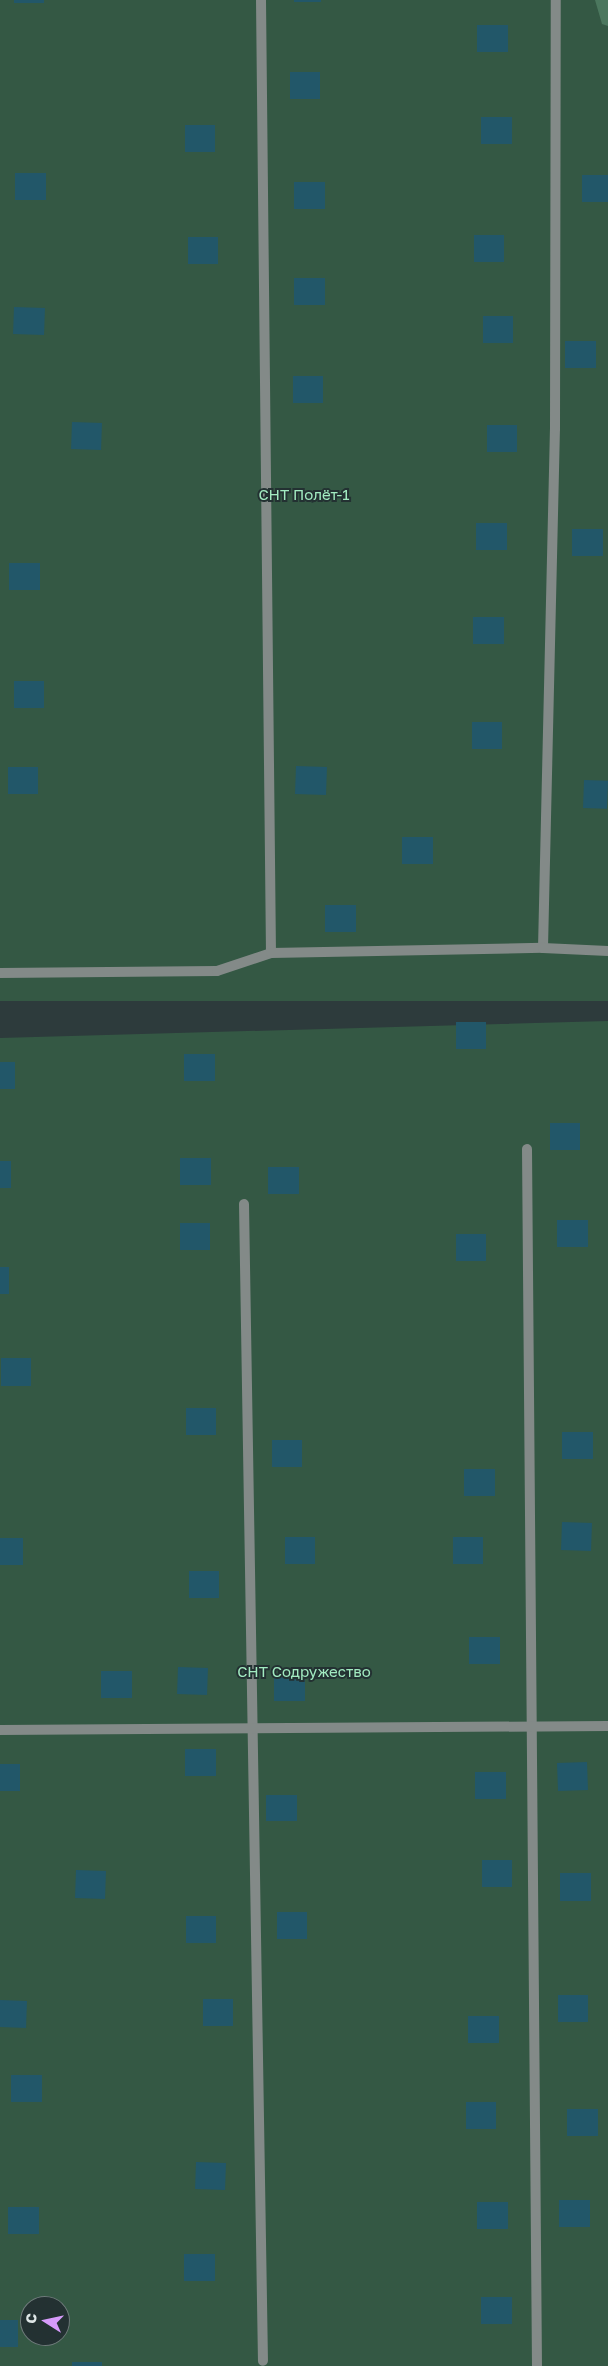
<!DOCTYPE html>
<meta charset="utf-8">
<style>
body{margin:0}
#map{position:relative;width:608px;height:2366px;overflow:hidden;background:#2d3b3c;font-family:"Golos Text",sans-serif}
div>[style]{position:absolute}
.green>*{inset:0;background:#345844;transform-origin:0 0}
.forest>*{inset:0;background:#4b775e}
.building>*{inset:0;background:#225769;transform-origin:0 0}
.service>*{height:10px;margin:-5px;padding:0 5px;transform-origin:5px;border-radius:5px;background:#838a88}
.minor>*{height:10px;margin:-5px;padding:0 5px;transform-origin:5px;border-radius:5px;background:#838a88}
span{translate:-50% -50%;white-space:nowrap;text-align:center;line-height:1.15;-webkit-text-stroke:4px #233132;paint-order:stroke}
.park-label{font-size:15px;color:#a2ebc1}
.north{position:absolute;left:20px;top:2296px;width:50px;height:50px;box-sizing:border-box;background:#233132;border:1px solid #6e7a7a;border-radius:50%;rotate:280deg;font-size:14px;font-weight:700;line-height:20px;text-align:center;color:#dee7e7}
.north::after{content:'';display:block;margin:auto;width:18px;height:22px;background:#d69bfa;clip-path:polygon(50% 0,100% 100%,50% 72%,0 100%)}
</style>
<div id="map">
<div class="green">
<div style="left:0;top:0;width:608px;height:1001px"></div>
<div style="clip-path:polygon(evenodd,608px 1021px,608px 2366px,0 2366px,0 1038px,608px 1021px,30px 2306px,60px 2306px,60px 2336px,30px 2336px,30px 2306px)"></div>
</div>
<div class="forest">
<div style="clip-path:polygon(595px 0,608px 0,608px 26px,602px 24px)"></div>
</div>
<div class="building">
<div style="left:14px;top:0;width:30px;height:3px"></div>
<div style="left:294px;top:0;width:27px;height:2px"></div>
<div style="left:477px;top:25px;width:31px;height:27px"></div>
<div style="left:290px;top:72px;width:30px;height:27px"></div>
<div style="left:481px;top:117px;width:31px;height:27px"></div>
<div style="left:185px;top:125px;width:30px;height:27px"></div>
<div style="left:15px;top:173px;width:31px;height:27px"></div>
<div style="left:582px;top:175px;width:26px;height:27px"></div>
<div style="left:294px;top:182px;width:31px;height:27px"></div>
<div style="left:474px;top:235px;width:30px;height:27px"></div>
<div style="left:188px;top:237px;width:30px;height:27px"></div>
<div style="left:294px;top:278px;width:31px;height:27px"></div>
<div style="left:14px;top:307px;width:31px;height:27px;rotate:2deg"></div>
<div style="left:483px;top:316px;width:30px;height:27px"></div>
<div style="left:565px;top:341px;width:31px;height:27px"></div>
<div style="left:293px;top:376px;width:30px;height:27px"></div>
<div style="left:72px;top:422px;width:30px;height:27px;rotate:2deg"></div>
<div style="left:487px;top:425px;width:30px;height:27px"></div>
<div style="left:476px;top:523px;width:31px;height:27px"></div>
<div style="left:572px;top:529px;width:31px;height:27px"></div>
<div style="left:9px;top:563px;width:31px;height:27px"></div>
<div style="left:473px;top:617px;width:31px;height:27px"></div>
<div style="left:14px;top:681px;width:30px;height:27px"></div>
<div style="left:472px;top:722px;width:30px;height:27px"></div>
<div style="left:296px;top:766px;width:31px;height:28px;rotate:2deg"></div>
<div style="left:8px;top:767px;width:30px;height:27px"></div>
<div style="left:584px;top:780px;width:24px;height:28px;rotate:2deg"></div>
<div style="left:402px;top:837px;width:31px;height:27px"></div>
<div style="left:325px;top:905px;width:31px;height:27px"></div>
<div style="left:456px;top:1022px;width:30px;height:27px"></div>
<div style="left:215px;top:1054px;width:27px;height:31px;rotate:90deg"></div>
<div style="left:0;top:1062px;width:15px;height:27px"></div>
<div style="left:550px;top:1123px;width:30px;height:27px"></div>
<div style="left:180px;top:1158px;width:31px;height:27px"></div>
<div style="left:0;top:1161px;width:11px;height:27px"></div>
<div style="left:268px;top:1167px;width:31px;height:27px"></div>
<div style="left:557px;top:1220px;width:31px;height:27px"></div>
<div style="left:180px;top:1223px;width:30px;height:27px"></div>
<div style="left:456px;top:1234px;width:30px;height:27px"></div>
<div style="left:0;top:1267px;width:9px;height:27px"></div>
<div style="left:31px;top:1358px;width:28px;height:30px;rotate:90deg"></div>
<div style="left:186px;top:1408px;width:30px;height:27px"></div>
<div style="left:562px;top:1432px;width:31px;height:27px"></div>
<div style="left:272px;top:1440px;width:30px;height:27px"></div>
<div style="left:464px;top:1469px;width:31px;height:27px"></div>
<div style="left:562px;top:1522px;width:30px;height:28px;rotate:2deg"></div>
<div style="left:285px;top:1537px;width:30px;height:27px"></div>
<div style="left:453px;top:1537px;width:30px;height:27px"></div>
<div style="left:0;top:1538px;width:23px;height:27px"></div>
<div style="left:189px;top:1571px;width:30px;height:27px"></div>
<div style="left:469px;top:1637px;width:31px;height:27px"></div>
<div style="left:178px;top:1667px;width:30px;height:27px;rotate:2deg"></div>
<div style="left:101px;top:1671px;width:31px;height:27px"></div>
<div style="left:274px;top:1674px;width:31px;height:27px"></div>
<div style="left:185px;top:1749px;width:31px;height:27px"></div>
<div style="left:587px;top:1762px;width:28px;height:30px;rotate:88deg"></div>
<div style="left:0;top:1764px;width:20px;height:27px"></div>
<div style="left:475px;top:1772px;width:31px;height:27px"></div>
<div style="left:266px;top:1795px;width:31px;height:26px"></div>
<div style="left:482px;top:1860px;width:30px;height:27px"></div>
<div style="left:76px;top:1870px;width:30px;height:28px;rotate:2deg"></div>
<div style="left:591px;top:1873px;width:28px;height:31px;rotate:90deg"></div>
<div style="left:277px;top:1912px;width:30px;height:27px"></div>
<div style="left:186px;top:1916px;width:30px;height:27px"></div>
<div style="left:558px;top:1995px;width:30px;height:27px"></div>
<div style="left:203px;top:1999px;width:30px;height:27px"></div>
<div style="left:0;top:2000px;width:27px;height:27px;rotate:2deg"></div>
<div style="left:468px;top:2016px;width:31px;height:27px"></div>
<div style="left:11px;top:2075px;width:31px;height:27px"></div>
<div style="left:466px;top:2102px;width:30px;height:27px"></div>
<div style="left:567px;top:2109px;width:31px;height:27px"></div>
<div style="left:196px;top:2162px;width:30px;height:27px;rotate:2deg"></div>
<div style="left:559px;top:2200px;width:31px;height:27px"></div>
<div style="left:477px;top:2202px;width:31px;height:27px"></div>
<div style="left:8px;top:2207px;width:31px;height:27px"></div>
<div style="left:184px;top:2254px;width:31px;height:27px"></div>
<div style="left:481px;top:2297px;width:31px;height:27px"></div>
<div style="left:0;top:2320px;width:18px;height:27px"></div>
<div style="left:72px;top:2362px;width:30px;height:4px"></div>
</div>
<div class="service">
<div style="left:261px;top:0;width:953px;rotate:89.4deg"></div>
<div style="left:543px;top:948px;width:519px;rotate:-88.68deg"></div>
<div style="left:555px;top:429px;width:429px;rotate:-89.9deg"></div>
<div style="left:0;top:973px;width:217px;rotate:-0.5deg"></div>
<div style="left:217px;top:971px;width:57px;rotate:-18.4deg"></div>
<div style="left:271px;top:953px;width:272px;rotate:-1.1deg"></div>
<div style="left:543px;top:948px;width:65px;rotate:2.6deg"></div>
<div style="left:527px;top:1149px;width:1217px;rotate:89.53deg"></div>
<div style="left:244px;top:1204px;width:1157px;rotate:89.06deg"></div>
</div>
<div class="minor">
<div style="left:0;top:1730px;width:608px;rotate:-0.38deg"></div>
</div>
<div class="park-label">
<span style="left:304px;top:495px">СНТ Полёт-1</span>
<span style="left:304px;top:1672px">СНТ Содружество</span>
</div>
<div class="north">С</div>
</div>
